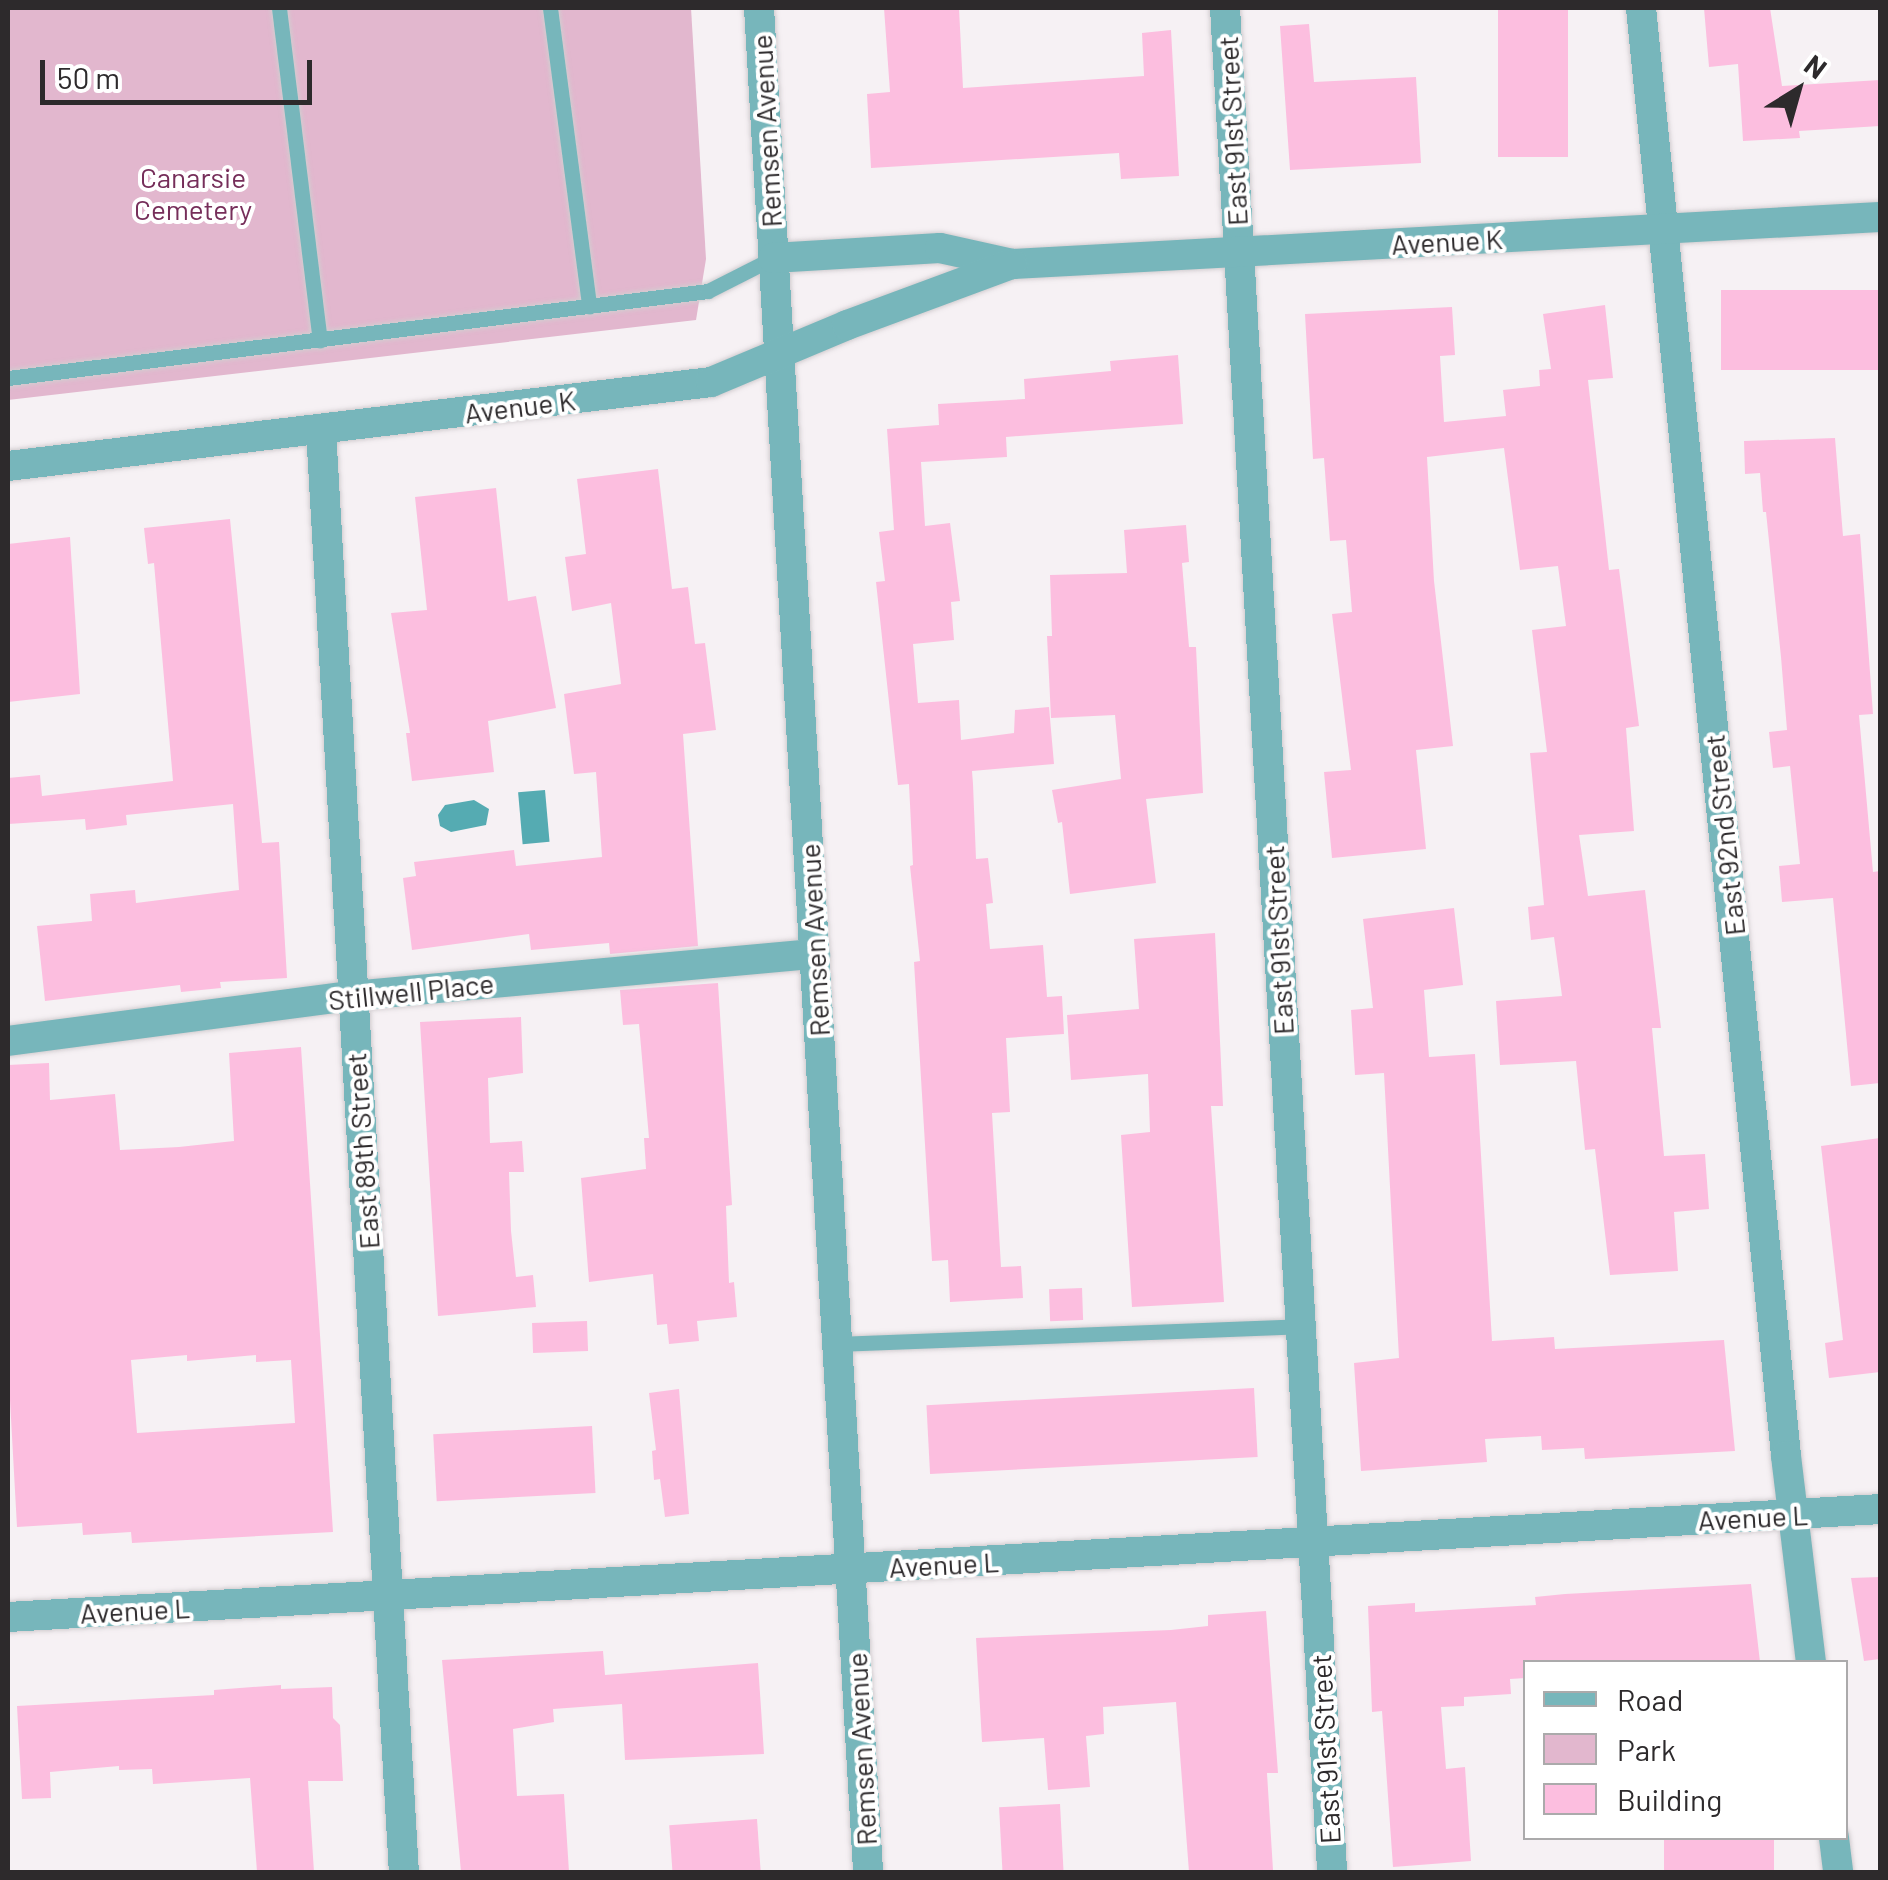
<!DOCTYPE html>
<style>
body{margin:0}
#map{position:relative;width:1888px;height:1880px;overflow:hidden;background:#f6f1f4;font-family:Barlow,sans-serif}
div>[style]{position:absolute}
.green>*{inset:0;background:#e2b7ce}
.water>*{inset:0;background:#55abb2;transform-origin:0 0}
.building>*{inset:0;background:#fcbedf;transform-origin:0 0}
.roads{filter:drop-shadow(0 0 2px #d2cdd0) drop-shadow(0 0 2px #d2cdd0)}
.lane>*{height:15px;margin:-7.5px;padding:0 7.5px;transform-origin:7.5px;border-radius:7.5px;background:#77b6bb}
.street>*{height:30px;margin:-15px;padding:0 15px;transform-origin:15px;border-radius:15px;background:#77b6bb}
span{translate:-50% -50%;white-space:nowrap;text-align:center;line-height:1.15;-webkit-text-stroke:8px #fff;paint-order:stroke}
.street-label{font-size:28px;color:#2d2a2c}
.park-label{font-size:28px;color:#762e5a}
.frame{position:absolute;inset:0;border:10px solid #2d2a2c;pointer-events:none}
.legend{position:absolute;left:1523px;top:1660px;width:325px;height:180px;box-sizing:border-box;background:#fff;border:2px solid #abaaab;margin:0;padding:12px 18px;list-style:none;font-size:30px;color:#2d2a2c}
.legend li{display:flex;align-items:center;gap:20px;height:50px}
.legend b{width:50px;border:2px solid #abaaab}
.north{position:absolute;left:1748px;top:40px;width:100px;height:100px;-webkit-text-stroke:8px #fff;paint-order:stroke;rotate:37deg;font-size:28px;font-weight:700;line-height:40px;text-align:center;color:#2d2a2c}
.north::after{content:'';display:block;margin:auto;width:35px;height:45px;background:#2d2a2c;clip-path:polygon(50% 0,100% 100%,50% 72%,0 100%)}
.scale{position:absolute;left:40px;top:60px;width:272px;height:45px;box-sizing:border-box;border:5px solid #2d2a2c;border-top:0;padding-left:12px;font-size:30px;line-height:35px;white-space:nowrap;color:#2d2a2c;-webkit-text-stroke:8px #fff;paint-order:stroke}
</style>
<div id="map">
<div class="green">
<div style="clip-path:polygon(8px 8px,691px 8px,706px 259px,696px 320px,8px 400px)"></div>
</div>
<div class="water">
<div style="left:545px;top:790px;width:52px;height:27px;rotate:85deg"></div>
<div style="clip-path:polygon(474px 800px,489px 809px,486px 825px,451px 832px,440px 826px,438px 815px,445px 805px)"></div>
</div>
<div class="building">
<div style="clip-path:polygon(884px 8px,959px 8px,963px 88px,1144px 76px,1142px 33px,1171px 30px,1179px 176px,1121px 179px,1119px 153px,871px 168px,867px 94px,890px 92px)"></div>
<div style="left:1498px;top:8px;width:70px;height:149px"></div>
<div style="clip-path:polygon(1704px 8px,1770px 8px,1782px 86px,1880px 80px,1880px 126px,1799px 131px,1800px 138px,1743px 141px,1738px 64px,1709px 67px)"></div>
<div style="clip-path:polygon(1309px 24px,1314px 82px,1416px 77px,1421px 163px,1290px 170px,1280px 26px)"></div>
<div style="left:1880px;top:290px;width:80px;height:159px;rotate:90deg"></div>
<div style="clip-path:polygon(1605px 305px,1613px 378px,1588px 380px,1609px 570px,1619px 569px,1639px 726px,1626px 728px,1634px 831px,1579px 835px,1588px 896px,1645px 890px,1661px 1028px,1652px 1028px,1664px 1156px,1705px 1154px,1709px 1209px,1674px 1212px,1678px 1271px,1610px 1275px,1595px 1149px,1585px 1150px,1576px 1061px,1500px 1065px,1496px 1001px,1562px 996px,1554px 937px,1531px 940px,1528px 907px,1544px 905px,1530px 753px,1547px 752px,1532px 630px,1566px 626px,1558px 566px,1520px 570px,1504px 448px,1427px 457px,1434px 581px,1453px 746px,1416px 750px,1426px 849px,1332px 858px,1324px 772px,1351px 770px,1332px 614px,1352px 612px,1346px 540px,1330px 541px,1324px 458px,1313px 459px,1305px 314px,1452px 307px,1455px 355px,1440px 356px,1444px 422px,1506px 416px,1503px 390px,1540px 386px,1539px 370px,1551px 369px,1543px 314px)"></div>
<div style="clip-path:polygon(1178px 355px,1183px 424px,1006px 437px,1007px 457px,921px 462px,925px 526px,950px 523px,960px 601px,951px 602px,954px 640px,913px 644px,918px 703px,959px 700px,961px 740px,1014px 733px,1015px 710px,1049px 707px,1054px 764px,972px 771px,973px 784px,976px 859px,988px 858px,993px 903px,986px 904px,990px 949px,1043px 945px,1047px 997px,1062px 996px,1064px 1034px,1006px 1038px,1010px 1112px,992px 1113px,1001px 1267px,1021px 1266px,1023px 1298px,950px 1302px,948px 1260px,932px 1261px,914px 962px,920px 961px,910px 866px,913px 865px,909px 784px,898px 785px,876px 582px,885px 581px,879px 532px,894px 530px,887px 429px,939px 425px,938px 404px,1025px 399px,1024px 379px,1111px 371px,1110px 361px)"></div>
<div style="clip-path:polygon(1835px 438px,1843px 536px,1860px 534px,1873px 714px,1859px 715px,1873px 872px,1880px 871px,1880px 1083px,1851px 1086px,1833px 898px,1782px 902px,1779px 866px,1800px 864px,1790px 766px,1773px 768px,1769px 732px,1787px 730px,1781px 657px,1766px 512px,1763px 512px,1760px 473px,1745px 474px,1744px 441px)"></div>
<div style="clip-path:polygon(658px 469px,672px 589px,688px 587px,695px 644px,705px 643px,716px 730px,683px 734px,698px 946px,610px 954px,609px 943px,531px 950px,529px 934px,412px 950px,403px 878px,416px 876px,414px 862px,514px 850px,516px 866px,602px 857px,596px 772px,574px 774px,564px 694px,621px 684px,611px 603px,572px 611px,565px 557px,586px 554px,577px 479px)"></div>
<div style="clip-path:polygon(496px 488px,508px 601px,536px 596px,556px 708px,488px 721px,494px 772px,412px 781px,406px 733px,410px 733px,391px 613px,427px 610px,415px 497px)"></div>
<div style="clip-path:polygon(230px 519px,262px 843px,279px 842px,287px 978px,220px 982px,221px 988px,181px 992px,180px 985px,45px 1001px,37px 926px,92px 921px,90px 894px,135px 890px,136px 903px,239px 890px,233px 804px,126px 815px,127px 825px,86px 830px,85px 819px,8px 824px,8px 778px,40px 775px,42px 796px,173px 781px,154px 563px,148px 564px,144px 528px)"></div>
<div style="clip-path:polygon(1186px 525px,1189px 562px,1182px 563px,1189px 647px,1196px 647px,1203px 793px,1146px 799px,1156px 883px,1070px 894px,1062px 822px,1058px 823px,1052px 790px,1121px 779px,1115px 715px,1051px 718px,1047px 636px,1052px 636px,1050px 575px,1127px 573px,1124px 530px)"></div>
<div style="clip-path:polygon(70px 537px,80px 694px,8px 702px,8px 544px)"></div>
<div style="clip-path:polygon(1454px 908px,1463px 985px,1424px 990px,1429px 1057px,1475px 1054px,1492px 1341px,1554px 1337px,1555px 1349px,1724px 1340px,1735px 1451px,1585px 1459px,1584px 1448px,1542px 1450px,1541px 1436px,1485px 1439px,1487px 1462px,1361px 1471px,1354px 1363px,1399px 1358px,1384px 1073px,1355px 1075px,1351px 1010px,1373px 1008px,1363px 919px)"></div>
<div style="clip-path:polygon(1215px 933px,1223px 1106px,1211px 1106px,1224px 1302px,1132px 1307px,1121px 1135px,1150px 1132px,1148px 1074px,1071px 1080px,1067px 1015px,1139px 1009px,1134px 939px)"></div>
<div style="clip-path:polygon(718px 983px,732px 1205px,726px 1206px,729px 1283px,734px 1282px,737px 1317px,697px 1321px,699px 1341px,669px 1344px,667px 1324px,657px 1325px,653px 1274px,589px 1282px,581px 1178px,646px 1169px,644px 1138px,649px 1138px,639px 1024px,623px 1025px,620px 990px)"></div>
<div style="clip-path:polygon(521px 1017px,523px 1073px,488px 1078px,490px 1143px,522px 1141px,524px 1172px,509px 1172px,511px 1231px,516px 1277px,533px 1275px,536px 1307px,438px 1316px,420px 1022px)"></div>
<div style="clip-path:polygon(evenodd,301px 1047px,333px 1532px,132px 1543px,131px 1532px,83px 1535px,82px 1523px,17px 1527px,8px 1364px,8px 1065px,49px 1063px,50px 1100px,115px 1094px,120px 1150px,179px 1147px,234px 1141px,229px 1053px,301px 1047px,187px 1355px,187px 1361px,256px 1355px,256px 1362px,291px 1360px,295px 1423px,137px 1433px,131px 1360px,187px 1355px)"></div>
<div style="clip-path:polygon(1880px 1138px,1880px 1372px,1829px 1378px,1825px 1343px,1843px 1340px,1821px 1146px)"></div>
<div style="left:1082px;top:1288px;width:32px;height:33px;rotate:88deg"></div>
<div style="left:587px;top:1321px;width:30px;height:55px;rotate:88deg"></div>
<div style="left:1254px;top:1388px;width:69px;height:328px;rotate:87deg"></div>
<div style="clip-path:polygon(679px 1389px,689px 1514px,665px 1517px,660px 1479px,654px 1480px,652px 1451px,656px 1450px,649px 1393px)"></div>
<div style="left:592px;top:1426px;width:67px;height:159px;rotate:87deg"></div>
<div style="clip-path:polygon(1880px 1577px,1880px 1659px,1864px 1661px,1851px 1578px)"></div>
<div style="clip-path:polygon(1751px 1584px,1760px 1662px,1526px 1662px,1526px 1678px,1510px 1679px,1511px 1694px,1464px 1697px,1464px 1706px,1441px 1707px,1446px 1769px,1465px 1767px,1471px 1861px,1393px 1867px,1382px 1711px,1372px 1712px,1368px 1606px,1415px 1603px,1415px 1612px,1536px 1605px,1535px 1597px,1565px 1594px)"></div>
<div style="clip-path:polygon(1266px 1611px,1278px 1773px,1267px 1773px,1273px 1870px,1189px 1872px,1176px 1702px,1103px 1707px,1104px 1734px,1086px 1736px,1090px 1787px,1048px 1790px,1044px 1738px,982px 1742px,976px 1638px,1171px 1630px,1208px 1626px,1208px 1615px)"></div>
<div style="clip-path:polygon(603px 1651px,605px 1675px,758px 1663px,764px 1754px,625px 1760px,622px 1704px,553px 1709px,554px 1722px,513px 1729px,517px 1796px,564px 1794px,569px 1872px,461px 1872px,442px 1660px)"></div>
<div style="clip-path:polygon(281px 1685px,281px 1689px,332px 1687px,333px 1718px,340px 1725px,343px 1781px,308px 1781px,314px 1872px,257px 1872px,250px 1778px,153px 1784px,152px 1769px,119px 1770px,119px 1766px,50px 1772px,51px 1798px,22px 1799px,17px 1706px,214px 1695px,214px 1690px)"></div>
<div style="left:1060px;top:1804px;width:66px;height:61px;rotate:87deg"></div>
<div style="left:757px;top:1819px;width:53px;height:88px;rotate:86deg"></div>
<div style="left:1664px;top:1838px;width:110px;height:34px"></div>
</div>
<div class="roads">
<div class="lane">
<div style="left:279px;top:8px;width:335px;rotate:83deg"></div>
<div style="left:550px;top:8px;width:301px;rotate:82.5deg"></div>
<div style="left:8px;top:378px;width:705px;rotate:-7.08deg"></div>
<div style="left:708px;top:291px;width:73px;rotate:-26.9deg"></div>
<div style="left:837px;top:1344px;width:463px;rotate:-2.2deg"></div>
</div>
<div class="street">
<div style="left:759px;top:8px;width:1867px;rotate:86.65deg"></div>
<div style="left:1225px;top:8px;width:1867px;rotate:86.71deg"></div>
<div style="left:1641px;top:8px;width:1455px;rotate:84.28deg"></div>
<div style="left:1786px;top:1456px;width:208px;rotate:83.1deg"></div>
<div style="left:773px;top:258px;width:167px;rotate:-3.4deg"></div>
<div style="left:940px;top:248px;width:75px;rotate:12.4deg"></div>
<div style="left:1013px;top:264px;width:868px;rotate:-3.1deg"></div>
<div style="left:321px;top:430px;width:1444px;rotate:86.71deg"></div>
<div style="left:8px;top:466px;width:708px;rotate:-6.81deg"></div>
<div style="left:711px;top:382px;width:147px;rotate:-22.7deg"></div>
<div style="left:847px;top:325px;width:176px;rotate:-20.3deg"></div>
<div style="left:8px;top:1041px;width:346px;rotate:-7.5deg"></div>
<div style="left:351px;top:996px;width:466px;rotate:-5.2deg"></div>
<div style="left:8px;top:1617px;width:1875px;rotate:-3.3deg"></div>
<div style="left:1834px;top:1838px;width:34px;rotate:83deg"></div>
</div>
</div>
<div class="street-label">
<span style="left:766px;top:131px;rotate:-93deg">Remsen Avenue</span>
<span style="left:1232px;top:131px;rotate:-93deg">East 91st Street</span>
<span style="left:1447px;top:241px;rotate:-3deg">Avenue K</span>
<span style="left:520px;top:406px;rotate:-7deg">Avenue K</span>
<span style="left:1724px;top:835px;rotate:-96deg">East 92nd Street</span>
<span style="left:814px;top:940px;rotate:-93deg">Remsen Avenue</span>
<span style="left:1278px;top:940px;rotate:-93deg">East 91st Street</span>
<span style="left:411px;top:991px;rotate:-6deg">Stillwell Place</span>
<span style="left:362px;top:1151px;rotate:-94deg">East 89th Street</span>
<span style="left:1753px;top:1517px;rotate:-3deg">Avenue L</span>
<span style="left:944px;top:1564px;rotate:-3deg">Avenue L</span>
<span style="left:135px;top:1610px;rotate:-3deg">Avenue L</span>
<span style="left:861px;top:1749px;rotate:-93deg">Remsen Avenue</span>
<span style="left:1325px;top:1749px;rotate:-93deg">East 91st Street</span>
</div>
<div class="park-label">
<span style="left:193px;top:193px">Canarsie<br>Cemetery</span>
</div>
<div class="frame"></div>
<ul class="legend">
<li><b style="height:12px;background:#77b6bb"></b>Road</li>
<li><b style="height:28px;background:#e2b7ce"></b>Park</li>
<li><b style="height:28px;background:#fcbedf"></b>Building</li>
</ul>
<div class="north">N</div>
<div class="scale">50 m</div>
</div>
